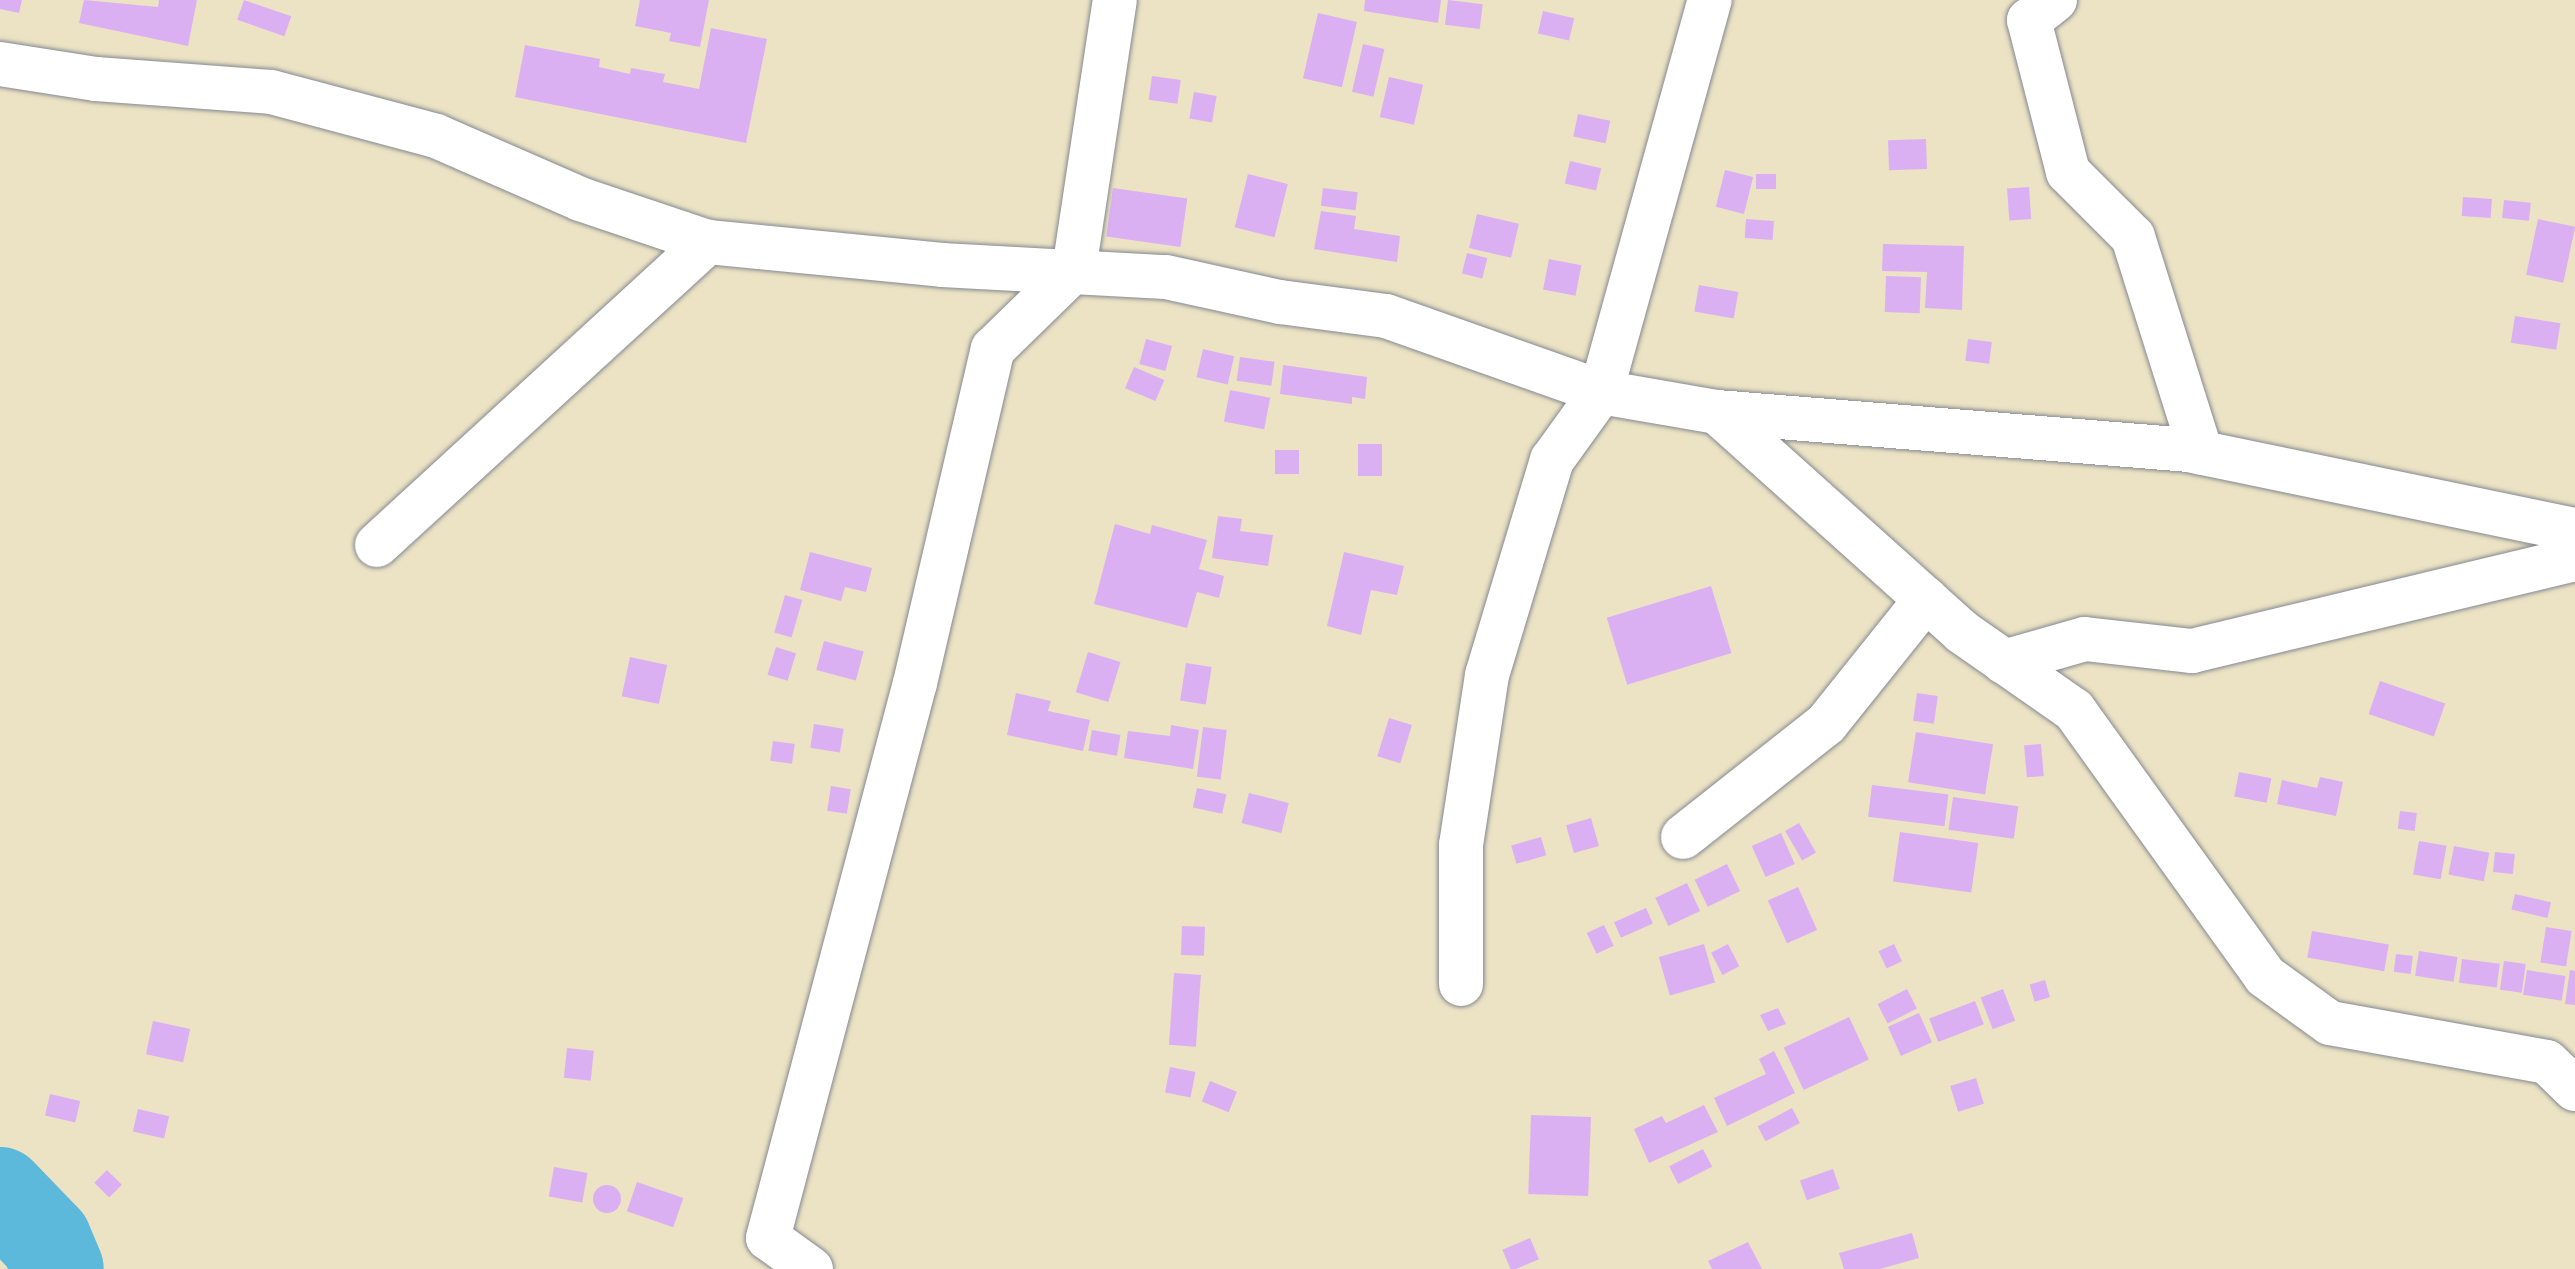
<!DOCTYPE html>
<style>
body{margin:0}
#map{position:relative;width:2575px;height:1269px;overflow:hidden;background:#ece3c4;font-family:"Libre Bodoni",serif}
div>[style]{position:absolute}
.river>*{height:92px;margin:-46px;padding:0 46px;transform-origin:46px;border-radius:46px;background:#5db9db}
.building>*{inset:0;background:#dbb0f3;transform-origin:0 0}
.round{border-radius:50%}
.roads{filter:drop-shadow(0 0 2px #848991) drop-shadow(0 0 2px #848991)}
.street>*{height:44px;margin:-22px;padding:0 22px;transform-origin:22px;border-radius:22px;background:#fff}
span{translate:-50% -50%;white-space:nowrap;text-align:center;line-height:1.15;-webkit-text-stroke:8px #f7f3e8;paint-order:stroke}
</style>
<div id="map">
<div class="river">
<div style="left:0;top:1193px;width:66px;rotate:46.2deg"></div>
<div style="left:46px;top:1241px;width:30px;rotate:67deg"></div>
</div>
<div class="building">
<div style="clip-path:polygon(0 0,22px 0,19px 13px,0 9px)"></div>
<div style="clip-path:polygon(84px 0,158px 7px,159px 0,197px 0,188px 46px,79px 23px)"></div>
<div style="left:244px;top:0;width:50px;height:21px;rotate:19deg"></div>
<div style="clip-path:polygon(640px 0,709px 0,700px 47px,669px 41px,671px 33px,635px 26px)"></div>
<div style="clip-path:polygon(1365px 0,1441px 0,1438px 23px,1364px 11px)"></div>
<div style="left:1448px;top:0;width:35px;height:25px;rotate:7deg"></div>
<div style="left:1543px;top:11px;width:32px;height:23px;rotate:13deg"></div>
<div style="left:1318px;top:13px;width:40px;height:67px;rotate:13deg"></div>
<div style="clip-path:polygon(711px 28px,767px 39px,746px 143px,515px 97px,525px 45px,600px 59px,599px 67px,630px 74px,631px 68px,665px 74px,663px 82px,699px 89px)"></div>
<div style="left:1363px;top:44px;width:22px;height:49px;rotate:13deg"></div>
<div style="left:1152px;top:76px;width:29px;height:24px;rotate:8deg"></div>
<div style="left:1389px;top:77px;width:35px;height:41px;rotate:13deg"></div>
<div style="left:1194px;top:92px;width:23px;height:27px;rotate:10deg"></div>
<div style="left:1578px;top:114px;width:33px;height:23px;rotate:12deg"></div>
<div style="left:1926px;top:139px;width:30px;height:38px;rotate:88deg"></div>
<div style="left:1570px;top:161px;width:32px;height:23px;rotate:13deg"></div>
<div style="left:1725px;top:170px;width:29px;height:38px;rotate:14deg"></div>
<div style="left:1248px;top:174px;width:41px;height:55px;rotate:14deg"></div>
<div style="left:1776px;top:174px;width:15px;height:20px;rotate:90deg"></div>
<div style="left:2029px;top:187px;width:32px;height:22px;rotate:86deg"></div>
<div style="left:1113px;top:188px;width:75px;height:49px;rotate:8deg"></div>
<div style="left:1323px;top:188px;width:35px;height:18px;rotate:7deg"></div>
<div style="left:2463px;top:197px;width:29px;height:19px;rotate:4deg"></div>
<div style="left:2504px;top:200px;width:27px;height:18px;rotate:6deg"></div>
<div style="clip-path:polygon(1321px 211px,1356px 216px,1354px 229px,1400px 236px,1397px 262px,1314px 249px)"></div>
<div style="left:1477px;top:214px;width:43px;height:35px;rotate:13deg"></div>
<div style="left:1746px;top:219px;width:28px;height:19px;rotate:4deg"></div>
<div style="left:2538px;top:219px;width:38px;height:57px;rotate:12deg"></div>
<div style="clip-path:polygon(1883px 244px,1964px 246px,1962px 310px,1925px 308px,1927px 272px,1882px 271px)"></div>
<div style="left:1467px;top:253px;width:21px;height:21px;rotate:14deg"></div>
<div style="left:1549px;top:259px;width:33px;height:31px;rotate:11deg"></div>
<div style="left:1886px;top:276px;width:35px;height:36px;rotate:2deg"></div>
<div style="left:1699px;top:285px;width:40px;height:27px;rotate:10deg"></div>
<div style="left:2515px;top:316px;width:46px;height:27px;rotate:9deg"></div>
<div style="left:1146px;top:339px;width:27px;height:26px;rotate:15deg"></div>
<div style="left:1968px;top:339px;width:24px;height:22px;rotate:7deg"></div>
<div style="left:1203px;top:349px;width:32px;height:29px;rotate:13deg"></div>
<div style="left:1240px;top:357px;width:35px;height:24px;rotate:8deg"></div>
<div style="clip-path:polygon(1283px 365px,1367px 377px,1365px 399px,1352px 397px,1352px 404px,1280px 394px)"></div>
<div style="left:1134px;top:367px;width:33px;height:23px;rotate:23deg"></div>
<div style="left:1230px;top:390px;width:41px;height:32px;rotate:11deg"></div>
<div style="left:1358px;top:444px;width:24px;height:32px"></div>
<div style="left:1275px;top:450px;width:24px;height:24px"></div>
<div style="clip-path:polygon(1218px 516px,1242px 519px,1240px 531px,1273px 535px,1268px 566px,1212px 558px)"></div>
<div style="clip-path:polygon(1115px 524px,1150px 534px,1152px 525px,1207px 540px,1199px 569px,1224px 576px,1219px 598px,1197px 592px,1187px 628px,1094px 604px)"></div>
<div style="clip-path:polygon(810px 552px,872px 568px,866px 592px,845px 587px,841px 601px,800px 590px)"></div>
<div style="clip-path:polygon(1344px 552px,1404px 566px,1397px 595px,1371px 590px,1361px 635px,1327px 626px)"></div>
<div style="left:1711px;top:586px;width:70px;height:109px;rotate:73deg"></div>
<div style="left:785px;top:595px;width:18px;height:39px;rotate:16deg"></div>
<div style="left:824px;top:641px;width:41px;height:30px;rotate:15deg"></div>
<div style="left:776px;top:647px;width:21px;height:29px;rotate:17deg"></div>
<div style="left:1088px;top:652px;width:34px;height:42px;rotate:17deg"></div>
<div style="left:630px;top:657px;width:38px;height:40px;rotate:12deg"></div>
<div style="left:1186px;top:663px;width:26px;height:38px;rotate:9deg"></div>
<div style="left:2380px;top:681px;width:69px;height:35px;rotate:19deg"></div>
<div style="clip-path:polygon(1016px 693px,1051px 701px,1048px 711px,1090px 720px,1083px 751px,1007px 735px)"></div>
<div style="left:1917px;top:693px;width:21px;height:28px;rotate:8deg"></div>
<div style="left:1389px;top:718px;width:24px;height:40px;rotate:17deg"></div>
<div style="left:814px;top:724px;width:30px;height:24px;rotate:9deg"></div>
<div style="clip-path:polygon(1171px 725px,1199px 730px,1193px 769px,1124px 758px,1128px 731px,1170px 736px)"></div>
<div style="left:1203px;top:727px;width:24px;height:50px;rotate:7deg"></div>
<div style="left:1092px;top:730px;width:29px;height:21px;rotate:10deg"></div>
<div style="left:1916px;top:732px;width:78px;height:51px;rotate:9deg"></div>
<div style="left:773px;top:741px;width:22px;height:20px;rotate:8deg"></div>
<div style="left:2041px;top:744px;width:32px;height:17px;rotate:85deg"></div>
<div style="left:2239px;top:772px;width:33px;height:25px;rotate:11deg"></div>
<div style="clip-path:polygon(2320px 777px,2343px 782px,2336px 816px,2277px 804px,2282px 780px,2317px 788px)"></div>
<div style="left:1872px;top:785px;width:77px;height:32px;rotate:7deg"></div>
<div style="left:831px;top:786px;width:20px;height:25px;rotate:9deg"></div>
<div style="left:1197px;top:788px;width:30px;height:20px;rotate:12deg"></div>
<div style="left:1249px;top:793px;width:41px;height:31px;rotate:14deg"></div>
<div style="left:1953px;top:797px;width:66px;height:33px;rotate:8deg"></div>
<div style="left:2400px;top:811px;width:17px;height:18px;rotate:7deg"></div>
<div style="left:1591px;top:818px;width:29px;height:26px;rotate:74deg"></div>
<div style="left:1799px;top:823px;width:34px;height:16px;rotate:60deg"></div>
<div style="left:1900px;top:832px;width:79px;height:50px;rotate:8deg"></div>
<div style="left:1781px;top:833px;width:34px;height:32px;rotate:66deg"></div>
<div style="left:1541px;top:837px;width:19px;height:31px;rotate:74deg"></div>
<div style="left:2419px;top:841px;width:28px;height:34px;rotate:10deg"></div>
<div style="left:2454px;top:846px;width:36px;height:29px;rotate:11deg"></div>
<div style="left:2495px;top:852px;width:20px;height:20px;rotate:6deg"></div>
<div style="left:1727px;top:864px;width:30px;height:36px;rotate:64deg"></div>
<div style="left:1687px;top:883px;width:31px;height:35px;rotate:65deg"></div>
<div style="left:1798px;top:887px;width:47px;height:33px;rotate:66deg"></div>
<div style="left:2515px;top:894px;width:37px;height:16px;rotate:13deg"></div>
<div style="left:1646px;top:908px;width:17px;height:35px;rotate:66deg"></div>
<div style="left:1604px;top:925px;width:23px;height:19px;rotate:65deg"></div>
<div style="left:1182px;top:926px;width:23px;height:29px;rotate:2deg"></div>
<div style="left:2546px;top:927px;width:26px;height:36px;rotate:9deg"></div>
<div style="left:2312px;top:931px;width:78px;height:27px;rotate:10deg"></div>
<div style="left:1704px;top:944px;width:40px;height:47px;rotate:74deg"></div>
<div style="left:1728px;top:944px;width:25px;height:19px;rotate:63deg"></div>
<div style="left:1894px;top:944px;width:19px;height:17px;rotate:65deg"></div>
<div style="left:2419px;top:951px;width:39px;height:25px;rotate:9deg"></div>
<div style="left:2396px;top:954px;width:17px;height:18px;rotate:7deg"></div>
<div style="left:2462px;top:959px;width:38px;height:24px;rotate:7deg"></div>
<div style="left:2504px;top:961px;width:22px;height:29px;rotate:8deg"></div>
<div style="left:2527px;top:970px;width:39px;height:25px;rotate:9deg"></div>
<div style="clip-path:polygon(2570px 970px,2575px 971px,2575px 1005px,2565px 1004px)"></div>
<div style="left:1174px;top:973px;width:27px;height:72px;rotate:4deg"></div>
<div style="left:2045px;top:980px;width:18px;height:16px;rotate:74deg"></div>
<div style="left:1907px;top:989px;width:22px;height:33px;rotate:63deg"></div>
<div style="left:2003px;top:989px;width:34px;height:24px;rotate:69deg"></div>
<div style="left:1975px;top:1001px;width:25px;height:49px;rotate:69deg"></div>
<div style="clip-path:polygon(1778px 1008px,1786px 1024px,1768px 1031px,1760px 1015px)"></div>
<div style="left:1919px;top:1013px;width:32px;height:34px;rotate:66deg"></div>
<div style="left:1849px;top:1017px;width:47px;height:72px;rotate:65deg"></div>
<div style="left:153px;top:1021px;width:38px;height:34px;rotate:12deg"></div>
<div style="left:567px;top:1048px;width:27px;height:30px;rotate:6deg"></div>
<div style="clip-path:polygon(1774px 1051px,1795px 1093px,1727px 1126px,1714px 1098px,1766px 1074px,1759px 1059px)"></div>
<div style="left:1170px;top:1067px;width:26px;height:26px;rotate:11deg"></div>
<div style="left:1976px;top:1078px;width:27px;height:27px;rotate:73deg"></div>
<div style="left:1210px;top:1081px;width:29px;height:22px;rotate:22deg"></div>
<div style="left:50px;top:1094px;width:31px;height:22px;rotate:13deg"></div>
<div style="clip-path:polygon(1704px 1105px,1718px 1132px,1649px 1163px,1634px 1129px,1662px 1116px,1666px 1123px)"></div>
<div style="left:1792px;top:1108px;width:17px;height:39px;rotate:62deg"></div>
<div style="left:138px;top:1109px;width:32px;height:23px;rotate:13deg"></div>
<div style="left:1531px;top:1115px;width:60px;height:79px;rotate:2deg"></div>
<div style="left:1703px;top:1149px;width:20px;height:38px;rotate:63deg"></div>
<div style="left:554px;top:1167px;width:34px;height:30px;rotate:10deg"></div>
<div style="left:1833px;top:1169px;width:21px;height:35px;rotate:71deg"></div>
<div style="left:107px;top:1170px;width:21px;height:18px;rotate:45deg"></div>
<div style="left:637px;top:1182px;width:49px;height:31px;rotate:19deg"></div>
<div class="round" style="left:593px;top:1185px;width:28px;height:28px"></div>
<div style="clip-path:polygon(1912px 1233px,1919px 1258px,1880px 1269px,1844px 1269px,1839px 1253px)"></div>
<div style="left:1530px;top:1238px;width:23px;height:30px;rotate:67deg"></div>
<div style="clip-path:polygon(1748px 1242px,1762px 1269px,1712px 1269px,1708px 1261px)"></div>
</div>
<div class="roads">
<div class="street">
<div style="left:2055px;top:0;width:33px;rotate:142deg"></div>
<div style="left:2029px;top:20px;width:157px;rotate:75.6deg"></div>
<div style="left:2068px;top:172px;width:92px;rotate:45deg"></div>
<div style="left:2133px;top:237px;width:226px;rotate:72.5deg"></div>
<div style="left:0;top:64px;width:97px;rotate:8.9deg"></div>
<div style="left:96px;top:79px;width:175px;rotate:4.2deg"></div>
<div style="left:271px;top:92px;width:171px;rotate:14.9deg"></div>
<div style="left:436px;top:136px;width:157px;rotate:23.6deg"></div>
<div style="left:580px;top:199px;width:135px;rotate:18.6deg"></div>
<div style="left:708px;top:242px;width:235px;rotate:5.6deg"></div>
<div style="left:942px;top:265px;width:224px;rotate:3.1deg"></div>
<div style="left:1166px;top:277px;width:117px;rotate:12.4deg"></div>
<div style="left:1280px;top:302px;width:107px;rotate:7.5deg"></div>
<div style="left:1386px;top:316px;width:228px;rotate:19.5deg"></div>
<div style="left:1601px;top:392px;width:118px;rotate:9.8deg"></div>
<div style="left:1717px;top:412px;width:473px;rotate:4.6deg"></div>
<div style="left:2188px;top:450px;width:395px;rotate:11.7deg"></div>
<div style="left:1717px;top:412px;width:329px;rotate:41.9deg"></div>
<div style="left:1962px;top:632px;width:136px;rotate:34.9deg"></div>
<div style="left:2074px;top:710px;width:327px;rotate:54.3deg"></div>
<div style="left:2265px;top:976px;width:80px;rotate:35.9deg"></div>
<div style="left:2330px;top:1023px;width:220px;rotate:10.2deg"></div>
<div style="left:2547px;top:1062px;width:39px;rotate:44deg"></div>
<div style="left:377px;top:545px;width:449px;rotate:-42.5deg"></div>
<div style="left:2004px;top:662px;width:84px;rotate:-15.9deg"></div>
<div style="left:2085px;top:639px;width:108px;rotate:6.4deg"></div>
<div style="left:2192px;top:651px;width:394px;rotate:-13.5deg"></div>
<div style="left:1683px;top:837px;width:182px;rotate:-38.3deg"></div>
<div style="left:1826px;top:724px;width:160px;rotate:-51.3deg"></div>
<div style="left:1461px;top:984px;width:139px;rotate:-90deg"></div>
<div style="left:1461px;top:845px;width:172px;rotate:-81.3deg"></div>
<div style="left:1487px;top:675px;width:225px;rotate:-73.2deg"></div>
<div style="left:1552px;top:460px;width:84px;rotate:-54.2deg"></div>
<div style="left:1601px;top:392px;width:407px;rotate:-74.5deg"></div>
<div style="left:811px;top:1269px;width:53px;rotate:-144.2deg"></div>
<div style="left:768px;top:1238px;width:574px;rotate:-75.17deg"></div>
<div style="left:915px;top:683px;width:343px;rotate:-76.9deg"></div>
<div style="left:993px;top:349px;width:113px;rotate:-44.3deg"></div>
<div style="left:1074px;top:270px;width:273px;rotate:-81.4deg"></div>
</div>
</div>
</div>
